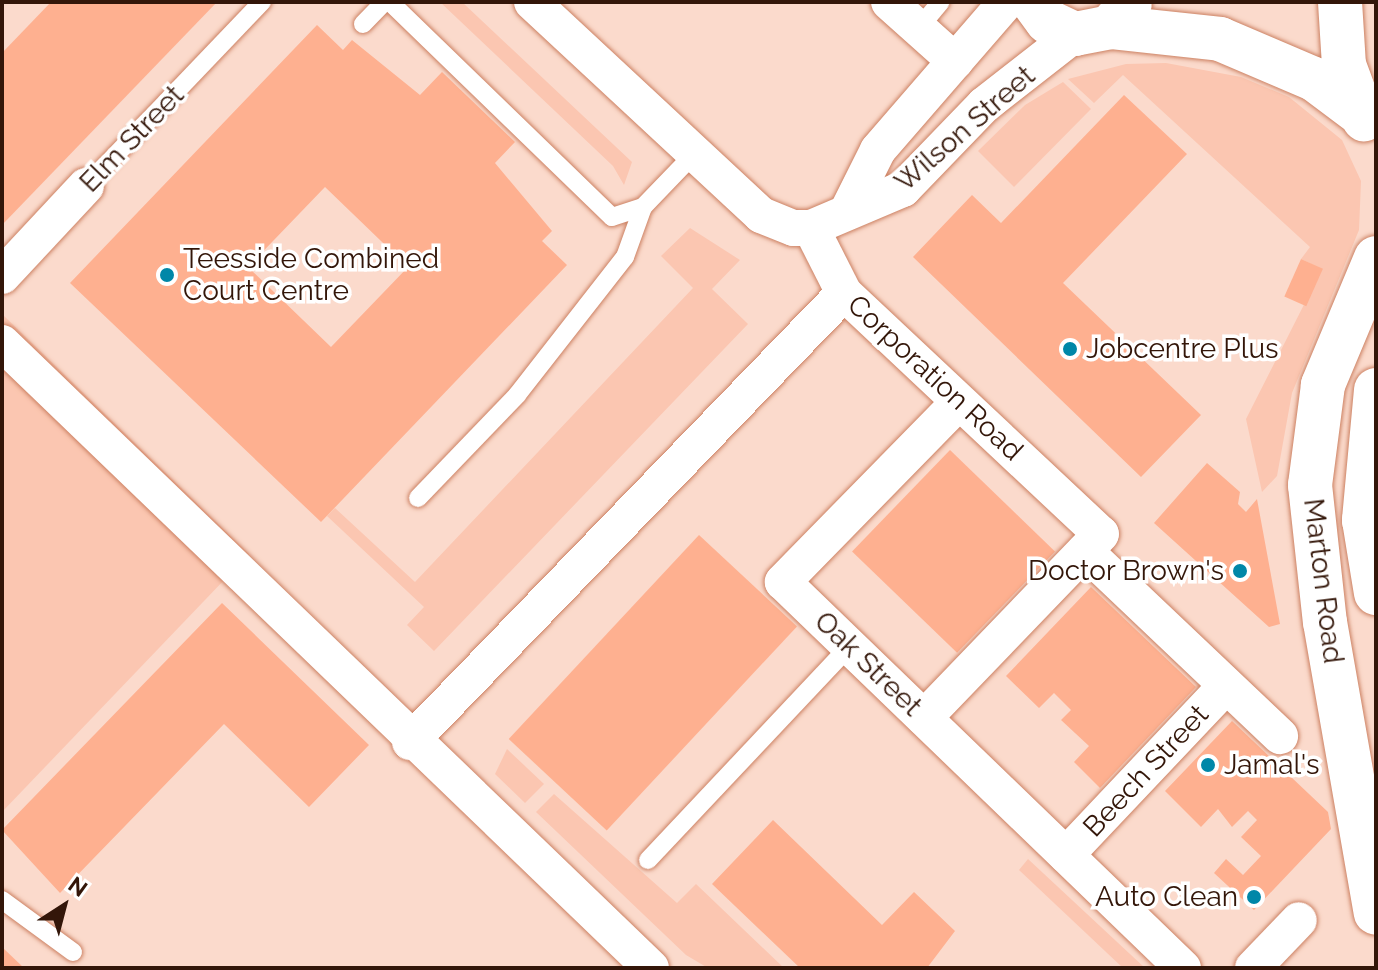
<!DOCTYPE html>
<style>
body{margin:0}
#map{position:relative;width:1378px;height:970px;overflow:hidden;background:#fbdacc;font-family:Raleway,sans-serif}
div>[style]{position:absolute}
.green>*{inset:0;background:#fbc6b1}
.building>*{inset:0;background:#feb090;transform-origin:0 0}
.roads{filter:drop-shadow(0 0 2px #cc8162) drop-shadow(0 0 2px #cc8162)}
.lane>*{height:18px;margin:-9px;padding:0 9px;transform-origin:9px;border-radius:9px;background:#fff}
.street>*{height:36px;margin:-18px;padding:0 18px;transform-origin:18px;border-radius:18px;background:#fff}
.secondary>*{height:44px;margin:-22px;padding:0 22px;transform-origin:22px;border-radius:22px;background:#fff}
.dots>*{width:22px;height:22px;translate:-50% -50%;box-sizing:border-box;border:4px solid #fff;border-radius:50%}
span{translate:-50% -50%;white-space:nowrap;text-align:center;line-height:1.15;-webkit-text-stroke:7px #fff;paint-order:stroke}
.street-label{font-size:28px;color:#331609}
.poi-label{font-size:28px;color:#331609}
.left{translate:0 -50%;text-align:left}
.right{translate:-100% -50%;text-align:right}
.frame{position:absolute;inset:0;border:4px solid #331609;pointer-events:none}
.north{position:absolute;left:24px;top:866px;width:80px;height:80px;-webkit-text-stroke:6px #fff;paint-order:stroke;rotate:36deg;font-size:22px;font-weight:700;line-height:32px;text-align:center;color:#331609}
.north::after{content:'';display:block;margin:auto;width:28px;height:36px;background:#331609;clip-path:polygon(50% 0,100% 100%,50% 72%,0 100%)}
</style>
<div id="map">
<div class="green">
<div style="clip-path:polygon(440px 2px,462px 2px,632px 162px,624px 185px,613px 166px)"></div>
<div style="clip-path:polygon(1166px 63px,1241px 77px,1289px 97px,1342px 140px,1361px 181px,1359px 230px,1292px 393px,1277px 476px,1262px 492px,1246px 419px,1322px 269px,1301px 259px,1310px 247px,1123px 75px,1094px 103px,1068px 79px,1126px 64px)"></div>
<div style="clip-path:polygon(1063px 82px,1091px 109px,1014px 187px,978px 151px,1025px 105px)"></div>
<div style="clip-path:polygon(690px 228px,740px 260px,712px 289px,748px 324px,434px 651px,407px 625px,424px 607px,327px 516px,335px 508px,415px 582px,693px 288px,661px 256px)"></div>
<div style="clip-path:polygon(2px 314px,249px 554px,2px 812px)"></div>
<div style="clip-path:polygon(507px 749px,544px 784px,525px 803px,495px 774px)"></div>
<div style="clip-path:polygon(554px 794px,677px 903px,696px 884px,784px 968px,708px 968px,686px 955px,536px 812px)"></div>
<div style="clip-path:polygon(1028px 859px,1145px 968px,1123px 968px,1019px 870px)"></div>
</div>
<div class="building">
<div style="clip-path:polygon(51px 2px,217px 2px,2px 225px,2px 53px)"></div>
<div style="clip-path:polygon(evenodd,317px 25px,343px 50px,352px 40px,420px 95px,442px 72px,515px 142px,495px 163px,552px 231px,542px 241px,567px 265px,321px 522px,70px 283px,317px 25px,325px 187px,408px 267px,331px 347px,248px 267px,325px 187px)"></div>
<div style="clip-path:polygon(1124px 95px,1187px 154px,1063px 283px,1201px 415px,1141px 477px,913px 257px,972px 195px,1001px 223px)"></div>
<div style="left:1301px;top:259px;width:24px;height:41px;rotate:24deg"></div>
<div style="left:950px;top:450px;width:146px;height:141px;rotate:44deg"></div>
<div style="clip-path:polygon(1207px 463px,1240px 492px,1238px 504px,1246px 512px,1257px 499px,1280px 624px,1269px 627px,1154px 523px)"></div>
<div style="left:699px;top:535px;width:134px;height:279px;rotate:43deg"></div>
<div style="clip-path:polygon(1091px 587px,1196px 687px,1100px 788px,1074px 762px,1089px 746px,1061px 720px,1071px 710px,1054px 693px,1039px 708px,1006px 676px)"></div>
<div style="clip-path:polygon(222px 603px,369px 745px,309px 807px,224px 724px,60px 893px,2px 830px)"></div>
<div style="clip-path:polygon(1232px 721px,1328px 812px,1331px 829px,1254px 910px,1214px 873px,1226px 859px,1243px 875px,1261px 856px,1241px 837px,1257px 820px,1248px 811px,1232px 827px,1218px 809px,1201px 827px,1165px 791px)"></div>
<div style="clip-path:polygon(773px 820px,882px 925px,914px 892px,955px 931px,927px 968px,800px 968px,712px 884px)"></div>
<div style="clip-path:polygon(2px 947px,24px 968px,2px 968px)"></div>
</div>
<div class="roads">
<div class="lane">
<div style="left:390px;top:2px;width:309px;rotate:44.1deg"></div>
<div style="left:612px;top:217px;width:33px;rotate:-18deg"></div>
<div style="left:363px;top:24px;width:30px;rotate:-46deg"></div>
<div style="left:918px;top:29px;width:35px;rotate:-50deg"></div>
<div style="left:86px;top:186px;width:255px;rotate:-46.3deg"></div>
<div style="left:418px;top:498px;width:143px;rotate:-46.1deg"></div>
<div style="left:517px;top:395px;width:175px;rotate:-52deg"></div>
<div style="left:625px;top:257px;width:53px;rotate:-70.2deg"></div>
<div style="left:643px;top:207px;width:72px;rotate:-46.1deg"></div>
<div style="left:648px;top:860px;width:294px;rotate:-46.7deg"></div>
<div style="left:2px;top:900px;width:88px;rotate:36.2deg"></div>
</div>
<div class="street">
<div style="left:532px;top:2px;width:313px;rotate:42.9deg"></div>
<div style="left:761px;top:215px;width:35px;rotate:22deg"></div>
<div style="left:794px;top:228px;width:17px"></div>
<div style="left:811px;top:228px;width:100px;rotate:-23deg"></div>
<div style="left:903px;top:189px;width:117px;rotate:-46deg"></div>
<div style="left:984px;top:105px;width:115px;rotate:-38deg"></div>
<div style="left:889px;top:2px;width:89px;rotate:41.8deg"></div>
<div style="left:847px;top:212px;width:69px;rotate:-63.4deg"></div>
<div style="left:878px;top:150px;width:196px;rotate:-49.1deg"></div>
<div style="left:811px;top:228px;width:73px;rotate:63.1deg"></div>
<div style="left:844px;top:293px;width:352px;rotate:43.2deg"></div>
<div style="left:1101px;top:534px;width:255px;rotate:133.9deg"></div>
<div style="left:2px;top:276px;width:123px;rotate:-47deg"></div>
<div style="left:2px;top:343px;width:901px;rotate:43.92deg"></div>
<div style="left:959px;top:402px;width:252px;rotate:134.4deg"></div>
<div style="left:783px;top:582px;width:556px;rotate:43.98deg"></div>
<div style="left:1085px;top:551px;width:269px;rotate:43.5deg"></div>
<div style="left:410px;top:742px;width:624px;rotate:-45.97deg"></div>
<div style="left:1066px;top:855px;width:231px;rotate:-46.6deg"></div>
<div style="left:1253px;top:968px;width:66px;rotate:-46.2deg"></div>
</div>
<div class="secondary">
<div style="left:1033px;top:2px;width:24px;rotate:54deg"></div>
<div style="left:1047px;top:21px;width:31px;rotate:25deg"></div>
<div style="left:1075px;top:34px;width:36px;rotate:-11deg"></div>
<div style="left:1110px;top:27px;width:30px;rotate:-49deg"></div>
<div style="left:1340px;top:2px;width:63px;rotate:86.4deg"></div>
<div style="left:1344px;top:65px;width:58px;rotate:69.7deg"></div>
<div style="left:1110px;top:27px;width:111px;rotate:6.2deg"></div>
<div style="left:1220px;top:39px;width:102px;rotate:23.1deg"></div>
<div style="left:1314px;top:79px;width:60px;rotate:36.9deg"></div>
<div style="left:1376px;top:258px;width:138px;rotate:112.7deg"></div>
<div style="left:1323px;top:385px;width:101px;rotate:97.4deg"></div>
<div style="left:1310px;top:485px;width:138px;rotate:83.8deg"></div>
<div style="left:1325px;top:622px;width:295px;rotate:80.1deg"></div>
<div style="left:1376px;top:390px;width:131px;rotate:95.3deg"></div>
<div style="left:1364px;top:520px;width:74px;rotate:80.7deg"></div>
</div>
</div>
<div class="dots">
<div style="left:167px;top:275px;background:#0087a8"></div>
<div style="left:1070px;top:349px;background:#0087a8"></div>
<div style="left:1240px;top:571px;background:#0087a8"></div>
<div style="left:1208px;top:765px;background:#0087a8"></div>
<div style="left:1254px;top:897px;background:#0087a8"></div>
</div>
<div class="street-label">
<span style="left:965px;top:129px;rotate:-41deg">Wilson Street</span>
<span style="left:132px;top:139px;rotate:-46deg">Elm Street</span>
<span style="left:935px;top:378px;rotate:43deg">Corporation Road</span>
<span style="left:1323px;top:581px;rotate:83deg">Marton Road</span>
<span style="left:868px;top:664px;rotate:44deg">Oak Street</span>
<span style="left:1146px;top:771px;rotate:-47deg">Beech Street</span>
</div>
<div class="poi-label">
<span class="left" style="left:183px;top:275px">Teesside Combined<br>Court Centre</span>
<span class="left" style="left:1086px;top:349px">Jobcentre Plus</span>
<span class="right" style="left:1224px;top:571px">Doctor Brown's</span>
<span class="left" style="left:1224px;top:765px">Jamal's</span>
<span class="right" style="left:1238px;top:897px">Auto Clean</span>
</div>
<div class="frame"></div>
<div class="north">N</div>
</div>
